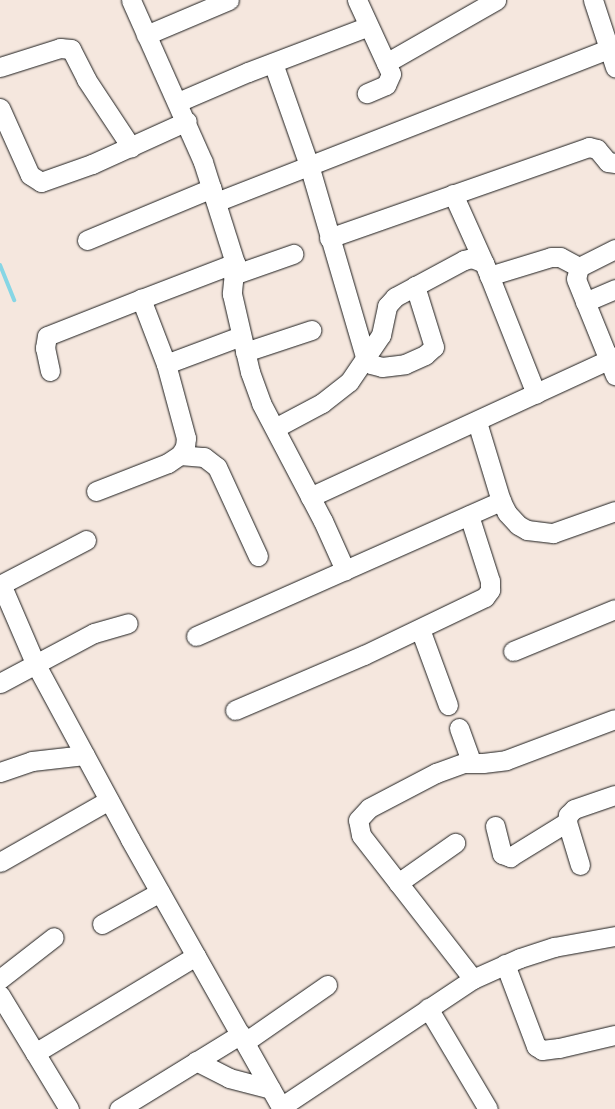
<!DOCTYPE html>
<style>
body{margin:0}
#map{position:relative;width:615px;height:1109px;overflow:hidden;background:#f5e7de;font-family:"Playpen Sans",sans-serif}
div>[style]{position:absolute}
.stream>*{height:4px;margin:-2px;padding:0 2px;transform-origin:2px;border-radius:2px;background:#87d6e5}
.roads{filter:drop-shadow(0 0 1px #1c1c1c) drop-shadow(0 0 1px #1c1c1c)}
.minor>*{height:19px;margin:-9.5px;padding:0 9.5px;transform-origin:9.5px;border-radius:9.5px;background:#fff}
span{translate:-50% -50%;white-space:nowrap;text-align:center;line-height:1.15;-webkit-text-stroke:4px #fff;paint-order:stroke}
</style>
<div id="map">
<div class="stream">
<div style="left:0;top:265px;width:38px;rotate:68deg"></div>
</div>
<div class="roads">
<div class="minor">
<div style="left:357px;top:0;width:81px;rotate:65.3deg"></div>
<div style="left:391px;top:74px;width:12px;rotate:114deg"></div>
<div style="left:386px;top:85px;width:21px;rotate:157deg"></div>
<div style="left:593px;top:0;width:71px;rotate:71.8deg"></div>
<div style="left:146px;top:35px;width:90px;rotate:-22.9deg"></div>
<div style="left:273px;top:63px;width:108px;rotate:70.6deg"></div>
<div style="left:309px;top:165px;width:203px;rotate:73.7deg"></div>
<div style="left:366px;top:360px;width:6px;rotate:39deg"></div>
<div style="left:371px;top:364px;width:11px;rotate:15deg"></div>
<div style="left:382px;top:367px;width:23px;rotate:-7deg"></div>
<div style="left:405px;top:364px;width:22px;rotate:-24deg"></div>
<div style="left:425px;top:355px;width:12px;rotate:-42deg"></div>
<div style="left:434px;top:347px;width:64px;rotate:-107.3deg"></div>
<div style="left:386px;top:63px;width:127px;rotate:-29.8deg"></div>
<div style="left:0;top:67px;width:63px;rotate:-17.6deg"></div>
<div style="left:60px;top:48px;width:11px;rotate:5deg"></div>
<div style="left:71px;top:49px;width:34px;rotate:63deg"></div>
<div style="left:86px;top:79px;width:82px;rotate:56.5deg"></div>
<div style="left:178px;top:102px;width:76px;rotate:-23.2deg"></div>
<div style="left:248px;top:72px;width:129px;rotate:-20.8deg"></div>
<div style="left:0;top:108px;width:73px;rotate:65.9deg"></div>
<div style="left:30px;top:175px;width:13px;rotate:32deg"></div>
<div style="left:41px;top:182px;width:54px;rotate:-19.4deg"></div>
<div style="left:92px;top:164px;width:104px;rotate:-24.4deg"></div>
<div style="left:453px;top:194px;width:76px;rotate:65.8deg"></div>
<div style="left:216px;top:202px;width:422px;rotate:-21.3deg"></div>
<div style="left:329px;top:238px;width:275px;rotate:-19.3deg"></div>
<div style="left:589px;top:147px;width:8px;rotate:14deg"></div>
<div style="left:597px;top:149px;width:17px;rotate:50deg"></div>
<div style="left:608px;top:162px;width:7px;rotate:8deg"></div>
<div style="left:87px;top:240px;width:135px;rotate:-22.6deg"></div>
<div style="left:615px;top:249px;width:40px;rotate:153.4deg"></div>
<div style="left:579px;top:267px;width:12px;rotate:104deg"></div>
<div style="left:576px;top:279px;width:104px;rotate:67.9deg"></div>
<div style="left:235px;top:263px;width:31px;rotate:96deg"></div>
<div style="left:232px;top:294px;width:80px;rotate:77deg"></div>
<div style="left:250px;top:372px;width:33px;rotate:70deg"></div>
<div style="left:261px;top:403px;width:133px;rotate:62.3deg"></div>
<div style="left:323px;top:521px;width:54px;rotate:65.8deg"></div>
<div style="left:233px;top:275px;width:64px;rotate:-19.3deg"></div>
<div style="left:489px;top:276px;width:65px;rotate:-17deg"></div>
<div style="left:551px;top:257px;width:9px"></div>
<div style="left:560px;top:257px;width:21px;rotate:28deg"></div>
<div style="left:585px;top:302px;width:33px;rotate:-23deg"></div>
<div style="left:245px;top:352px;width:70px;rotate:-18.4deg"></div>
<div style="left:166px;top:364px;width:80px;rotate:-20.5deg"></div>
<div style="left:50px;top:371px;width:24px;rotate:-102deg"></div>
<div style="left:45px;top:348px;width:12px;rotate:-81deg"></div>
<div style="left:47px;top:336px;width:101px;rotate:-21.5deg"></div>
<div style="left:477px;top:422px;width:83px;rotate:73.1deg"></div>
<div style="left:501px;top:501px;width:13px;rotate:63deg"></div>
<div style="left:507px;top:513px;width:16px;rotate:47deg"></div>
<div style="left:518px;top:525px;width:10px;rotate:29deg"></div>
<div style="left:527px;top:530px;width:26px;rotate:7deg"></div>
<div style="left:553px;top:533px;width:66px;rotate:-19.5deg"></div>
<div style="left:275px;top:428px;width:53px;rotate:-28deg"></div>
<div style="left:322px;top:403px;width:34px;rotate:-38deg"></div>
<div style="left:349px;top:382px;width:57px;rotate:-55.8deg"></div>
<div style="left:381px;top:335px;width:30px;rotate:-78deg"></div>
<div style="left:387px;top:306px;width:12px;rotate:-48deg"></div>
<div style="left:395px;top:297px;width:78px;rotate:-28.2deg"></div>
<div style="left:464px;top:260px;width:8px;rotate:-14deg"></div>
<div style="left:472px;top:258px;width:13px;rotate:23deg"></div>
<div style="left:484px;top:263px;width:8px;rotate:67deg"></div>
<div style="left:487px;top:270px;width:133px;rotate:68.4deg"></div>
<div style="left:180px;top:455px;width:24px;rotate:5deg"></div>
<div style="left:204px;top:457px;width:16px;rotate:38deg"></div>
<div style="left:217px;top:467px;width:98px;rotate:65.3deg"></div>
<div style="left:96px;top:491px;width:77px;rotate:-21.3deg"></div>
<div style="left:168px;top:463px;width:14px;rotate:-34deg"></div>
<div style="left:180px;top:455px;width:9px;rotate:-58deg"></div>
<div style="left:185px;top:447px;width:9px;rotate:-84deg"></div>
<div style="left:186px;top:438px;width:77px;rotate:-105.1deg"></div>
<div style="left:166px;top:364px;width:70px;rotate:-111deg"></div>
<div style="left:141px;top:299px;width:101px;rotate:-21deg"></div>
<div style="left:235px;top:263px;width:106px;rotate:-107.6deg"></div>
<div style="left:203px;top:162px;width:177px;rotate:-114deg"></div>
<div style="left:310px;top:497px;width:336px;rotate:-24.7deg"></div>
<div style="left:1px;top:584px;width:86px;rotate:66.7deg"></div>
<div style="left:35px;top:663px;width:200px;rotate:61.6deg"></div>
<div style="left:130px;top:839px;width:308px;rotate:60.6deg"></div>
<div style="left:281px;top:1107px;width:231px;rotate:-33.7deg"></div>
<div style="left:473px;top:979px;width:51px;rotate:-24.1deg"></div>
<div style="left:520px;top:958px;width:36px;rotate:-18deg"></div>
<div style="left:554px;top:947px;width:62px;rotate:-10.2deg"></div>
<div style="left:0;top:585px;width:97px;rotate:-27.6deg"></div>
<div style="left:420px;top:629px;width:81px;rotate:69.8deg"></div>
<div style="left:196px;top:636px;width:334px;rotate:-23.9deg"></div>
<div style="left:513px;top:651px;width:110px;rotate:-22.4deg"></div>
<div style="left:0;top:683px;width:106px;rotate:-28deg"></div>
<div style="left:94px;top:633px;width:35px;rotate:-16deg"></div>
<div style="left:235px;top:710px;width:140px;rotate:-23.1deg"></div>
<div style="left:364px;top:655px;width:134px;rotate:-25.6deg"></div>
<div style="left:485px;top:597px;width:9px;rotate:-54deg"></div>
<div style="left:490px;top:590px;width:9px;rotate:-90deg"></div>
<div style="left:490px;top:581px;width:69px;rotate:-107.7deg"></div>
<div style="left:459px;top:728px;width:35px;rotate:70deg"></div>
<div style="left:0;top:772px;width:34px;rotate:-19deg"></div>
<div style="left:32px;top:761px;width:53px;rotate:-6.5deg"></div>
<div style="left:495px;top:826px;width:29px;rotate:76deg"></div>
<div style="left:502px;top:854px;width:9px;rotate:21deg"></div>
<div style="left:510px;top:857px;width:67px;rotate:-31.6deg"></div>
<div style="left:0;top:862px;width:125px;rotate:-29.6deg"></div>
<div style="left:580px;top:865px;width:45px;rotate:-106.8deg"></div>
<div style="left:567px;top:822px;width:7px;rotate:-82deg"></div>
<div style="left:568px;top:815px;width:8px;rotate:-45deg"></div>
<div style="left:574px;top:809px;width:43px;rotate:-18.9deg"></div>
<div style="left:398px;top:883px;width:70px;rotate:-35.1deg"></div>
<div style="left:102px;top:924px;width:66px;rotate:-28.9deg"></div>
<div style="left:505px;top:964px;width:88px;rotate:69.3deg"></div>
<div style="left:536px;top:1046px;width:7px;rotate:34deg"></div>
<div style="left:542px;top:1050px;width:17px;rotate:-7deg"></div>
<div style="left:559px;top:1048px;width:57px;rotate:-13.1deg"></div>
<div style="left:0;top:979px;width:68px;rotate:-37.9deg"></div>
<div style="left:473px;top:979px;width:182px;rotate:-127.9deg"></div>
<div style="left:361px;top:835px;width:15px;rotate:-101deg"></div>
<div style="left:358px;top:820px;width:16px;rotate:-47deg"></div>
<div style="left:369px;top:808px;width:76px;rotate:-27.6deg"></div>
<div style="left:436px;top:773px;width:30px;rotate:-20deg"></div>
<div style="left:464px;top:763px;width:19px"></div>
<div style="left:483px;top:763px;width:23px;rotate:-7deg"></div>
<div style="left:506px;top:760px;width:116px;rotate:-20.6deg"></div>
<div style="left:0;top:995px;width:133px;rotate:58.8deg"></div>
<div style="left:428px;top:1008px;width:117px;rotate:59.3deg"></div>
<div style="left:245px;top:1042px;width:100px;rotate:-34.8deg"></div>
<div style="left:35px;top:1053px;width:188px;rotate:-31.1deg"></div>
<div style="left:196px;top:1061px;width:37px;rotate:27deg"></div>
<div style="left:229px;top:1078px;width:43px;rotate:14.7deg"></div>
<div style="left:119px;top:1109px;width:143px;rotate:-31.6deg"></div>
</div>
</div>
</div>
